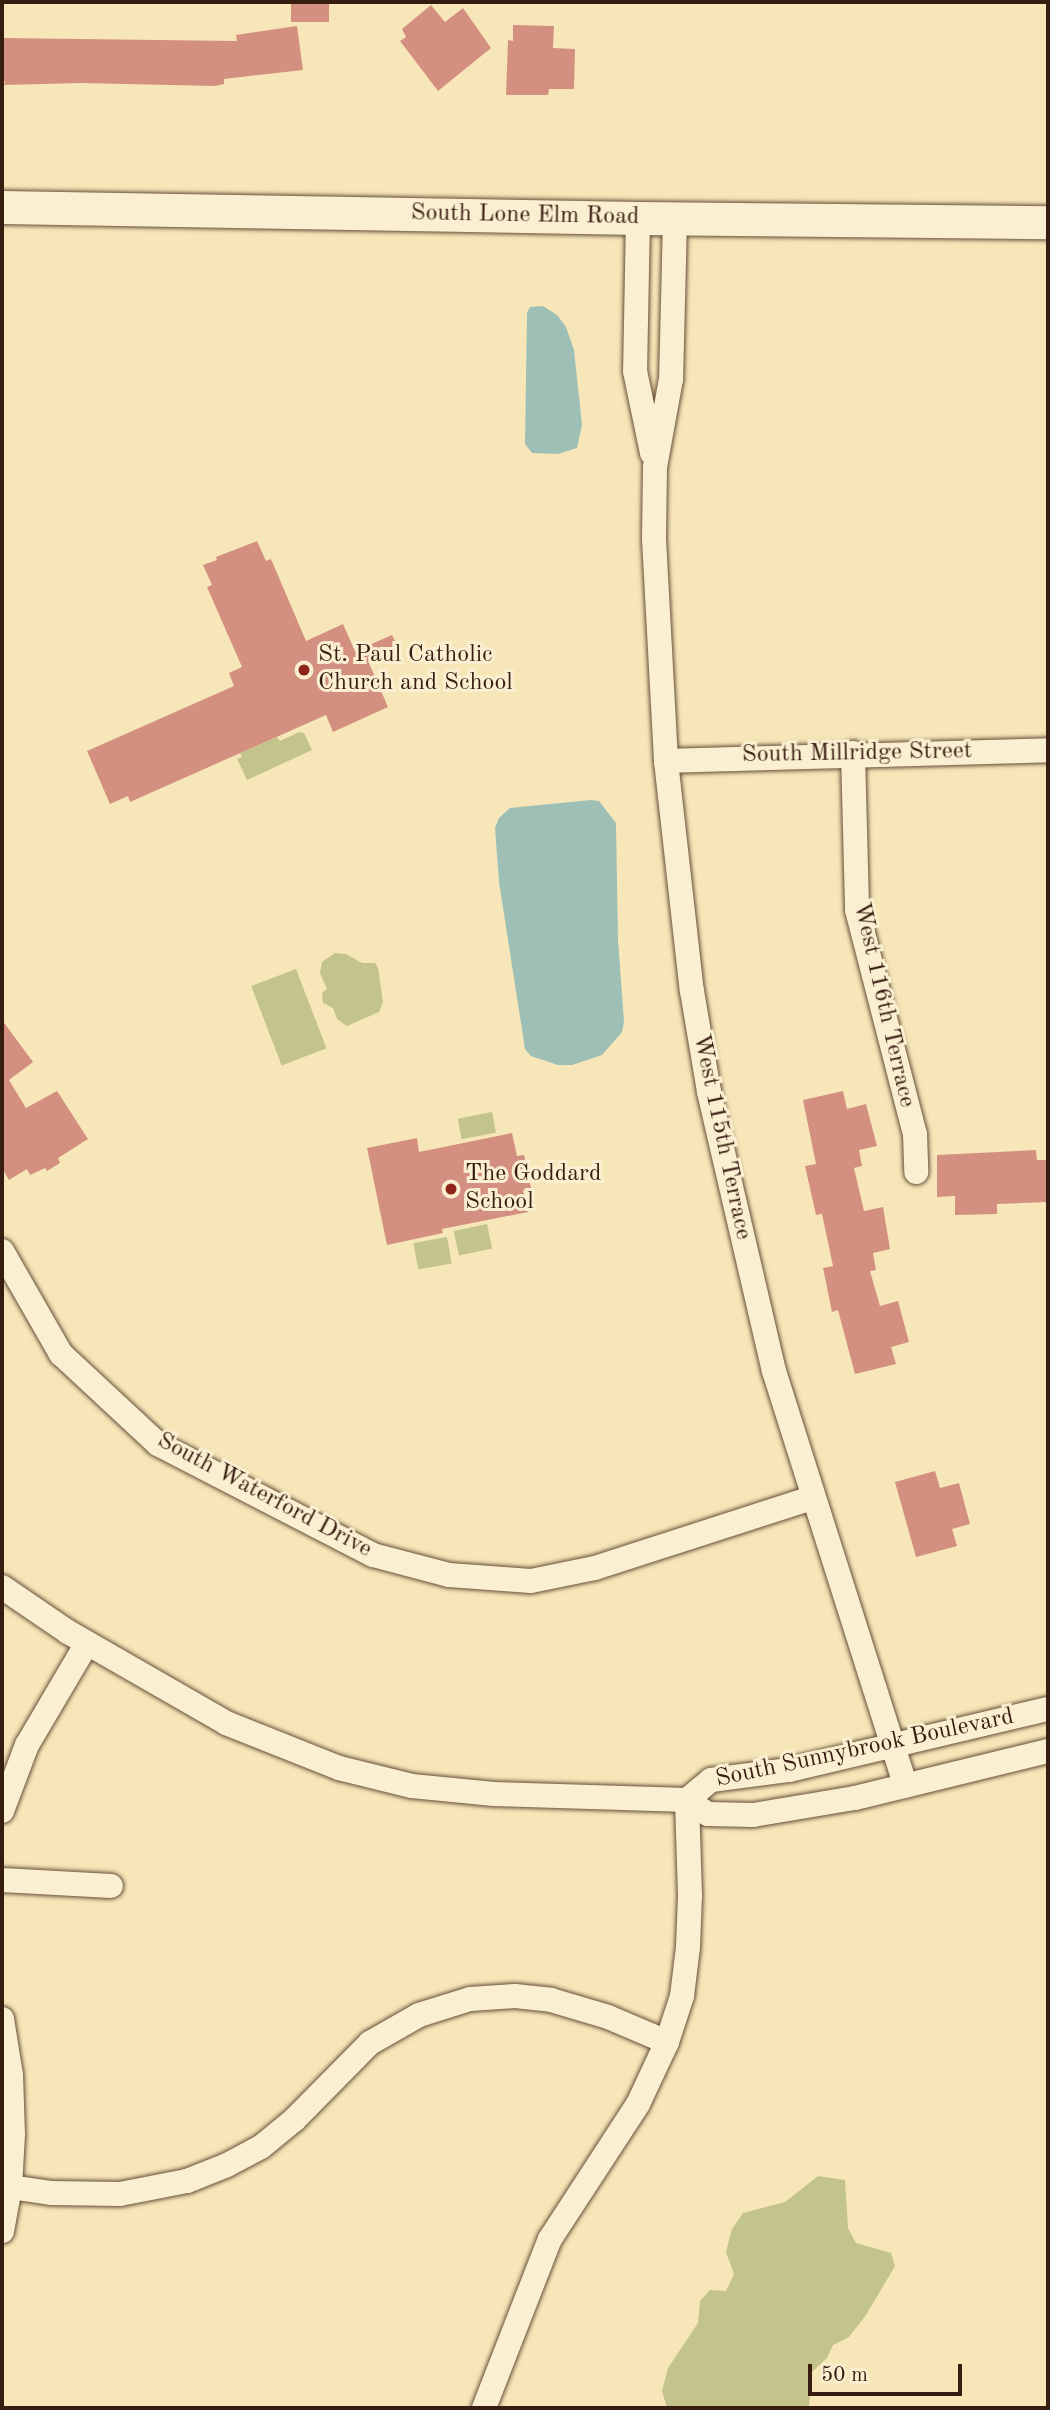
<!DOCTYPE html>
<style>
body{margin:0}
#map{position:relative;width:1050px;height:2410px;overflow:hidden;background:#f7e7b8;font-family:"Old Standard TT",serif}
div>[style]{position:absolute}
.green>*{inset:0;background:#c2c48b;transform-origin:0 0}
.water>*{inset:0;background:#9ebfb5}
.building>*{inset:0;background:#d39080;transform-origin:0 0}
.roads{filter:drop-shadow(0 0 2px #674f3a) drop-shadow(0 0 2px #674f3a)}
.street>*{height:24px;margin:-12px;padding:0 12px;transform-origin:12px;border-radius:12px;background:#faefd1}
.secondary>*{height:33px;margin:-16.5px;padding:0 16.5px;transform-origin:16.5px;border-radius:16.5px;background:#faefd1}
.dots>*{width:19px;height:19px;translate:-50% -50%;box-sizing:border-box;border:4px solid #faefd1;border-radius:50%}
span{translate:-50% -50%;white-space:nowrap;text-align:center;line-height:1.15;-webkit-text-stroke:6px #faefd1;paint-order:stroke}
.street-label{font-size:24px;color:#371c10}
.poi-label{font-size:24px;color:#371c10}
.left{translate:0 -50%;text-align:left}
.frame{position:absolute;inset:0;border:4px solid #371c10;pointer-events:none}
.scale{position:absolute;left:808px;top:2364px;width:154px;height:32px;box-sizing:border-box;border:4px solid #371c10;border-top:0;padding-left:9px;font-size:21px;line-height:24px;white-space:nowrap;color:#371c10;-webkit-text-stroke:5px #faefd1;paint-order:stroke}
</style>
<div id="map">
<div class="green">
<div style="clip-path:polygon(299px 732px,304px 733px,312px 750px,247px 780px,237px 759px,242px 757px,240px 753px,277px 737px,280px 741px)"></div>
<div style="clip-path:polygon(335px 953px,346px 954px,362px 963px,375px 963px,378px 968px,383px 1002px,379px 1012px,347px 1026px,337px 1019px,333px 1008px,323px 1003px,322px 993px,327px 989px,320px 973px,322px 962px)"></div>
<div style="left:296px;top:969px;width:85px;height:48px;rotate:69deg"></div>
<div style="left:492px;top:1112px;width:21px;height:35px;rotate:79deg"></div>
<div style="left:487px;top:1224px;width:25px;height:34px;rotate:78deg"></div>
<div style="left:447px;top:1237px;width:27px;height:34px;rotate:80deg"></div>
<div style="clip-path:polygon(818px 2176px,845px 2180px,848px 2228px,856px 2243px,891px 2253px,895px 2266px,866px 2315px,849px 2337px,833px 2345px,827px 2358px,812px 2372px,809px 2408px,667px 2408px,662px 2391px,668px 2368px,698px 2323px,700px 2301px,710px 2290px,726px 2291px,734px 2274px,726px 2252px,732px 2229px,743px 2213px,785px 2202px)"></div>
</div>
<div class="water">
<div style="clip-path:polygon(543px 306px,557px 315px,566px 327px,574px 350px,582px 425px,577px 448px,558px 454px,532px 453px,525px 444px,527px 313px,530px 307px)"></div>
<div style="clip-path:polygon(591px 800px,599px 801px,616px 823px,618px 940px,624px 1022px,622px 1032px,602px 1055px,572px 1065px,558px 1065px,531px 1056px,525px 1049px,499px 882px,495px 828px,499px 818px,510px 808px)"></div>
</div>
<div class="building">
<div style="left:291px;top:2px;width:38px;height:20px"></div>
<div style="clip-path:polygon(431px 5px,445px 22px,463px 8px,491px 48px,438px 91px,400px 41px,406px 37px,402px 29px)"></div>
<div style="clip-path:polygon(513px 25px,554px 26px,553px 48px,575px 49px,574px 89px,549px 89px,548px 95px,506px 95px,508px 40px,513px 41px)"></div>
<div style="clip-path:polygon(297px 26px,303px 70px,224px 79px,224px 84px,215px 86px,81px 83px,4px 85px,5px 81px,2px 81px,2px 38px,237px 41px,236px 35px)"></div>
<div style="clip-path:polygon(257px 541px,266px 561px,271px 559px,306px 641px,343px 624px,355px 651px,392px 635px,398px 647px,368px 661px,388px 707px,333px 732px,326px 715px,130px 802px,128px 796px,110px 804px,87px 751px,234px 686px,229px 673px,242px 667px,207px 587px,212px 585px,203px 565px,217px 560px,216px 557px)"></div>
<div style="clip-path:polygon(2px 1020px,33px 1062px,9px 1080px,26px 1108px,57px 1091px,88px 1139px,58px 1158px,60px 1163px,47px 1171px,45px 1168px,30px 1175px,27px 1169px,9px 1180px,2px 1168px)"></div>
<div style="clip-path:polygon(843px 1091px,847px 1109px,866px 1104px,877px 1146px,859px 1150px,862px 1166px,854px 1168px,864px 1211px,883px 1207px,890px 1249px,873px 1253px,876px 1270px,870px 1271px,880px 1306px,898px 1301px,909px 1342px,891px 1347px,896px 1364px,855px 1374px,838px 1310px,832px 1312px,823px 1268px,833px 1266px,822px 1214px,816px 1215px,805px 1166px,816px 1164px,803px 1100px)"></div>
<div style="clip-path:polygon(512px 1133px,517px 1156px,524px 1155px,531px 1188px,523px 1190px,528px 1212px,442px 1229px,443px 1233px,387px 1245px,367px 1148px,417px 1138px,419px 1152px)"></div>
<div style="clip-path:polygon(1036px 1150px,1037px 1160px,1048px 1160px,1048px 1202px,997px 1204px,997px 1214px,955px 1215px,955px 1196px,937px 1197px,937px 1155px)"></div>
<div style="clip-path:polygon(935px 1471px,940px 1488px,959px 1483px,970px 1524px,952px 1529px,957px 1546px,916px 1557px,895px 1482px)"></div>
</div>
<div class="roads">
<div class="street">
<div style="left:638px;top:218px;width:153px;rotate:91.1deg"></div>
<div style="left:635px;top:371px;width:84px;rotate:78.3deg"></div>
<div style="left:675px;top:219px;width:160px;rotate:91.4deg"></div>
<div style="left:671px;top:379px;width:89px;rotate:100.3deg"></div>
<div style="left:655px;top:467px;width:72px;rotate:90.8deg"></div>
<div style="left:654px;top:539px;width:222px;rotate:86.9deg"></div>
<div style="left:666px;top:761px;width:231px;rotate:83.6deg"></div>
<div style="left:692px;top:991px;width:102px;rotate:80.4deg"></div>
<div style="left:709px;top:1092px;width:286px;rotate:76.9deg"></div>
<div style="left:774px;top:1371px;width:435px;rotate:72.4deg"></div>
<div style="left:853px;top:753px;width:157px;rotate:88.5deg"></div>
<div style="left:857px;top:910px;width:231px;rotate:75.5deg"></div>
<div style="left:915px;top:1134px;width:38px;rotate:88deg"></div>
<div style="left:666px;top:761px;width:382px;rotate:-1.6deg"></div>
<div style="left:2px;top:1251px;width:119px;rotate:60.2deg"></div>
<div style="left:61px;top:1354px;width:132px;rotate:42.9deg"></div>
<div style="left:158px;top:1444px;width:242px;rotate:27.3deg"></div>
<div style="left:373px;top:1555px;width:79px;rotate:14.7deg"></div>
<div style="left:449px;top:1575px;width:82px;rotate:4.2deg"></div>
<div style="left:531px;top:1581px;width:65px;rotate:-11.5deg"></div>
<div style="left:595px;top:1568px;width:228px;rotate:-17.9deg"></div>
<div style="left:2px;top:1587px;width:80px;rotate:34.3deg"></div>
<div style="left:68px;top:1632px;width:182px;rotate:29.9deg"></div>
<div style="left:226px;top:1723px;width:122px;rotate:21.7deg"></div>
<div style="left:339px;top:1768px;width:75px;rotate:13.9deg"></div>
<div style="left:412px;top:1786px;width:82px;rotate:5.6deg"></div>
<div style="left:494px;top:1794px;width:193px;rotate:1.8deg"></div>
<div style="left:687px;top:1800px;width:25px;rotate:34deg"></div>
<div style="left:708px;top:1814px;width:45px;rotate:1.3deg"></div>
<div style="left:753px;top:1815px;width:103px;rotate:-9.5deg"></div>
<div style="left:855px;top:1798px;width:199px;rotate:-13.7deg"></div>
<div style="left:687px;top:1800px;width:31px;rotate:-40deg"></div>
<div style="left:711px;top:1780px;width:79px;rotate:-7.3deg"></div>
<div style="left:789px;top:1770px;width:266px;rotate:-13.3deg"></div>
<div style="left:2px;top:1811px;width:71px;rotate:-69.3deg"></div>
<div style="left:27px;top:1745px;width:118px;rotate:-59.5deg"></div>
<div style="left:2px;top:1880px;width:109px;rotate:3.2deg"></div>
<div style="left:2px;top:2019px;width:57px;rotate:80.9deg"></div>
<div style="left:11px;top:2075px;width:59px;rotate:88.1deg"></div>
<div style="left:13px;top:2134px;width:53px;rotate:93.2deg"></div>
<div style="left:10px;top:2187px;width:45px;rotate:100.3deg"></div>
<div style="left:10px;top:2187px;width:41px;rotate:8.3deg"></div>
<div style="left:51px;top:2193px;width:69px;rotate:0.8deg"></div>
<div style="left:120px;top:2194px;width:68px;rotate:-11deg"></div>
<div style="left:187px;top:2181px;width:43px;rotate:-21.8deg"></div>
<div style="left:227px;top:2165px;width:38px;rotate:-28deg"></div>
<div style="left:261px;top:2147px;width:43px;rotate:-39.3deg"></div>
<div style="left:294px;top:2120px;width:108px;rotate:-45.4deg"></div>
<div style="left:370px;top:2043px;width:56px;rotate:-29.7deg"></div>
<div style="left:419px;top:2015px;width:53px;rotate:-17.4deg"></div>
<div style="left:470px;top:1999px;width:45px;rotate:-3.8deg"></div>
<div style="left:515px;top:1996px;width:36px;rotate:6deg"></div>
<div style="left:551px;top:2000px;width:59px;rotate:16.6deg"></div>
<div style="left:608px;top:2017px;width:64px;rotate:23deg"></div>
<div style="left:484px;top:2408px;width:181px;rotate:-68.7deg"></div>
<div style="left:550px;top:2239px;width:161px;rotate:-56.9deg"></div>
<div style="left:638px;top:2104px;width:68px;rotate:-64.9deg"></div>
<div style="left:667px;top:2042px;width:48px;rotate:-71.9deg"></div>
<div style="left:682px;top:1996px;width:49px;rotate:-83deg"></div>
<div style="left:688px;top:1947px;width:51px;rotate:-87.8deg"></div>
<div style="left:690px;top:1896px;width:96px;rotate:-91.8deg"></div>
</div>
<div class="secondary">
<div style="left:2px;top:207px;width:636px;rotate:0.99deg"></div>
<div style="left:638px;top:218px;width:410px;rotate:0.6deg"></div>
</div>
</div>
<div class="dots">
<div style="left:304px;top:670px;background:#8f2418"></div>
<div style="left:451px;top:1189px;background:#8f2418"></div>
</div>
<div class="street-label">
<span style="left:525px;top:216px;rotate:1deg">South Lone Elm Road</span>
<span style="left:857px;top:754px;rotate:-1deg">South Millridge Street</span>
<span style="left:883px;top:1005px;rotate:77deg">West 116th Terrace</span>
<span style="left:721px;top:1137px;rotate:78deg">West 115th Terrace</span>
<span style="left:264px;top:1496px;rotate:28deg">South Waterford Drive</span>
<span style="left:865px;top:1749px;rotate:-12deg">South Sunnybrook Boulevard</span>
</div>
<div class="poi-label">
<span class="left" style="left:318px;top:670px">St. Paul Catholic<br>Church and School</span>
<span class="left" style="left:465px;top:1189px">The Goddard<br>School</span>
</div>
<div class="frame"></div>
<div class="scale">50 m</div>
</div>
